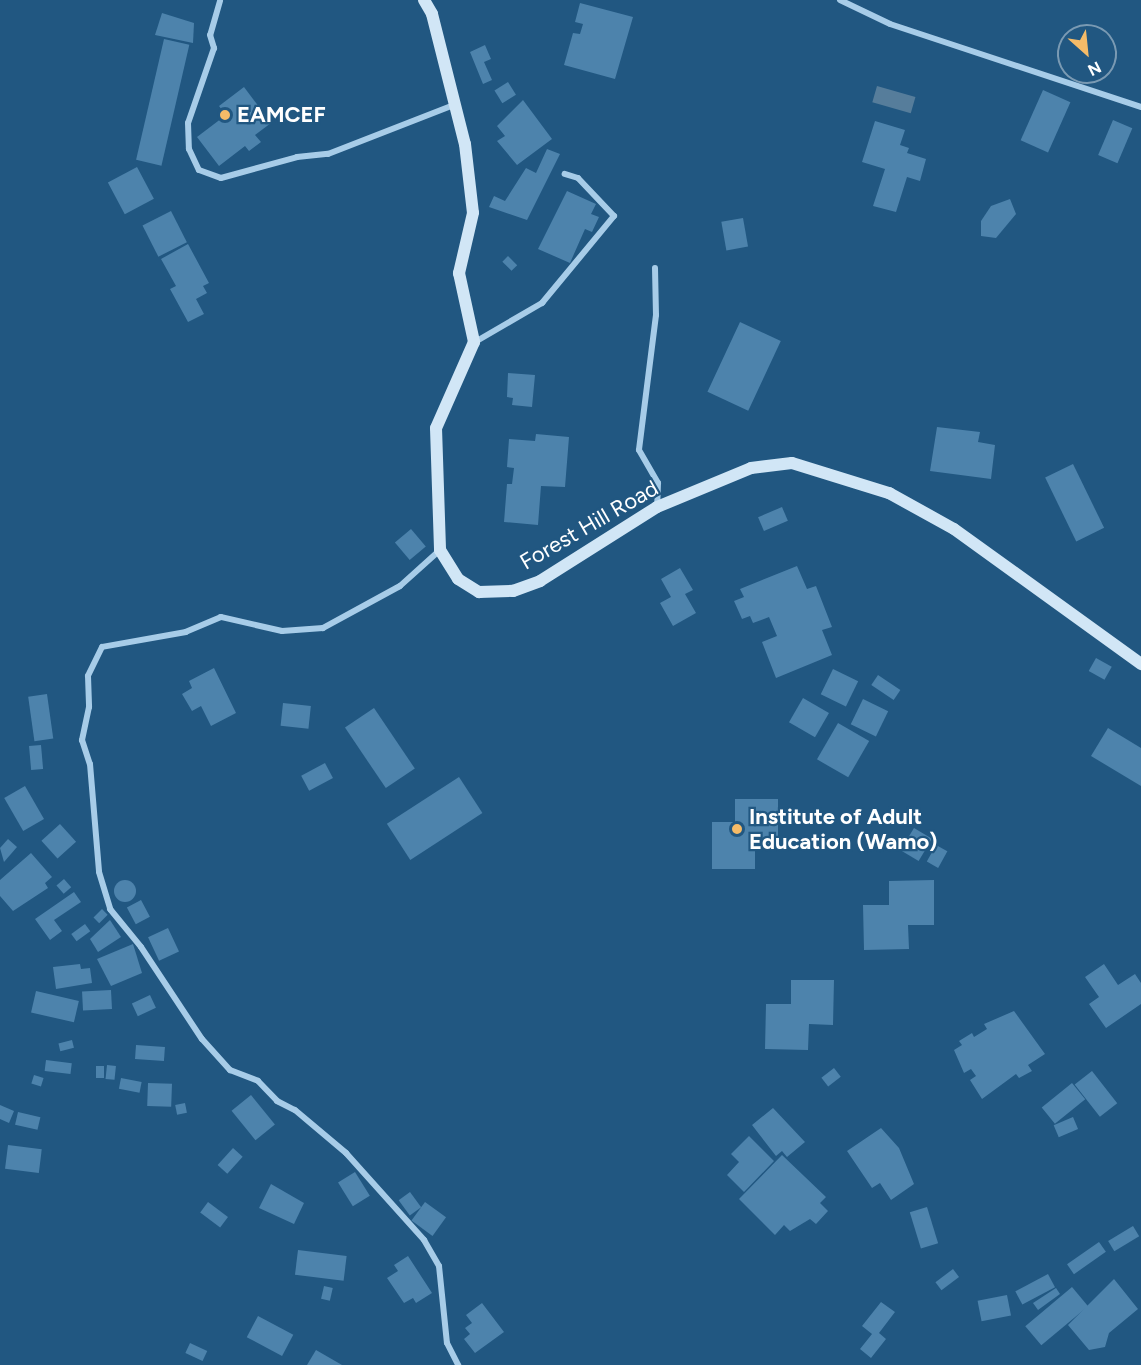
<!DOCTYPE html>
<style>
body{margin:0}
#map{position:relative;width:1141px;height:1365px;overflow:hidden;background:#215781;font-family:Figtree,sans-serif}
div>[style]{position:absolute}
.water>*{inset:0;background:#567d9b;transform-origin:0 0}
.building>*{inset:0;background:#4d83ac;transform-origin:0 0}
.round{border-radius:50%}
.street>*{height:6px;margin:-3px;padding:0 3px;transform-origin:3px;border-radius:3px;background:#a7cce8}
.secondary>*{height:12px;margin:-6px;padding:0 6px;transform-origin:6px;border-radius:6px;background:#d1e6f6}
.dots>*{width:16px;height:16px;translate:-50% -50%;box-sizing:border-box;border:3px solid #215781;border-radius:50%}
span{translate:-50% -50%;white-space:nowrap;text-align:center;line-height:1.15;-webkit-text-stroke:4.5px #215781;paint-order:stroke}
.poi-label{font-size:22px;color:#fff;font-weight:700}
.left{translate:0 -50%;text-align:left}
.street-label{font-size:22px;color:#fff}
.north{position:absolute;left:1057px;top:24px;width:60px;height:60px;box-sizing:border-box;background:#215781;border:2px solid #7a9ab3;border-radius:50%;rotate:153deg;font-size:16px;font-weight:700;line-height:24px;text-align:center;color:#fff}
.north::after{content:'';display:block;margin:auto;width:21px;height:27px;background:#f5bb68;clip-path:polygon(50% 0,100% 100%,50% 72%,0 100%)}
</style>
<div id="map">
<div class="water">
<div style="left:877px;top:86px;width:40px;height:17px;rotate:16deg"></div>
</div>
<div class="building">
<div style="clip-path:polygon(580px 3px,633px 17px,615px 79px,564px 65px,573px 33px,580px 34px,583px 24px,575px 22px)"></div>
<div style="clip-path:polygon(162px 13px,194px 23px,193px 43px,155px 35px)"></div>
<div style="left:164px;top:39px;width:26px;height:124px;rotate:13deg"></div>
<div style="clip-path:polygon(485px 45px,491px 59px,484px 62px,492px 80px,483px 84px,470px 52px)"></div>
<div style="left:508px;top:82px;width:15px;height:16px;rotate:58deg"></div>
<div style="clip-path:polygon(244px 87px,271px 123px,255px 135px,261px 142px,249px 151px,245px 146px,219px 166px,197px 137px,226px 115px,219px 106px)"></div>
<div style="left:1043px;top:90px;width:30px;height:55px;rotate:24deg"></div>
<div style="clip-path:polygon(523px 100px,552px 139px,517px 165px,497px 141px,505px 136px,497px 126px)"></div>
<div style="left:1113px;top:120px;width:21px;height:38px;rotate:23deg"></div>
<div style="clip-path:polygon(875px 121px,905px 130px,900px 145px,909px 148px,907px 153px,926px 159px,920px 181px,907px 177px,896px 212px,873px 206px,885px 169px,862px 162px)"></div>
<div style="clip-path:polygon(547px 149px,560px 154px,527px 220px,489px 207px,494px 196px,505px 201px,526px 168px,536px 173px)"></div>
<div style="left:137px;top:167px;width:36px;height:33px;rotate:62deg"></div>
<div style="clip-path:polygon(567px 191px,596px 204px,591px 214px,599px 217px,592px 232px,585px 229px,570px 263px,538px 249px)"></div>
<div style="clip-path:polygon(1010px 199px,1016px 214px,996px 238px,981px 236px,981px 221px,991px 206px)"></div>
<div style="left:171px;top:211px;width:35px;height:32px;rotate:63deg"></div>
<div style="left:743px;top:218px;width:29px;height:22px;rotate:80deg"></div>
<div style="clip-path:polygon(188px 244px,209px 283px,203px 286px,207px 293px,196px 299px,204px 314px,188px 322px,170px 289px,176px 286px,161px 259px)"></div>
<div style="left:508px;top:256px;width:13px;height:8px;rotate:45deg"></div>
<div style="left:740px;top:322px;width:45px;height:77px;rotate:25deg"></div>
<div style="clip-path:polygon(508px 373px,535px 375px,532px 407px,512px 405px,513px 398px,507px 397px)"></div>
<div style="clip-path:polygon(937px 427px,980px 432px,978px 442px,995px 445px,991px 479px,930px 471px)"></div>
<div style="clip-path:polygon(536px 434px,569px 437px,565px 487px,541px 486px,538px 525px,504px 522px,507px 484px,512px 484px,514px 468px,507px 467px,509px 439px,535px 441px)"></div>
<div style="left:1073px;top:464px;width:71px;height:31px;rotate:64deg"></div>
<div style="left:782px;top:507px;width:15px;height:26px;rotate:67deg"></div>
<div style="left:411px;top:529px;width:23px;height:21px;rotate:50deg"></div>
<div style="clip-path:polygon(797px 566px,807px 589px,816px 586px,832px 627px,822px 630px,832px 655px,776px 678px,762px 642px,777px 636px,769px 617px,753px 623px,750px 616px,742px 619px,734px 601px,744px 597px,740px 589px)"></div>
<div style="clip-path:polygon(680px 568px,693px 590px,685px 594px,696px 613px,673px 626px,660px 603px,671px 597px,661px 579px)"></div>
<div style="left:1096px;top:658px;width:18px;height:15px;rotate:29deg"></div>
<div style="clip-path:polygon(214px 668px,236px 713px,211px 726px,201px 706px,192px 711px,182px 694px,192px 688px,189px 681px)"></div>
<div style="left:833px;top:669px;width:28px;height:28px;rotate:26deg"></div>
<div style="left:878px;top:675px;width:27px;height:12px;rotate:34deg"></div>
<div style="left:47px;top:694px;width:45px;height:19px;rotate:82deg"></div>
<div style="left:803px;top:698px;width:30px;height:28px;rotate:30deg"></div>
<div style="left:863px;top:699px;width:28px;height:28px;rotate:26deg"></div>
<div style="left:283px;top:703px;width:28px;height:23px;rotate:6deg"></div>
<div style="left:374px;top:708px;width:73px;height:35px;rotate:56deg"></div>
<div style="left:838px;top:723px;width:36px;height:42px;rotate:30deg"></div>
<div style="clip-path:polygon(1108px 728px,1141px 748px,1141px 786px,1091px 756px)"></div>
<div style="left:41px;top:745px;width:24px;height:12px;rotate:85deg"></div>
<div style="left:325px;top:763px;width:17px;height:27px;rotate:62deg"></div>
<div style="left:459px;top:777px;width:43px;height:86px;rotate:57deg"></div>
<div style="left:25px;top:786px;width:38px;height:24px;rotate:60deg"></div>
<div style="clip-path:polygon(735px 799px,778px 799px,778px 844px,755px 844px,755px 869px,712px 869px,712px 822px,735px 822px)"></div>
<div style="left:60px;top:824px;width:24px;height:25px;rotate:48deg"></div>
<div style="left:914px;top:828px;width:21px;height:26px;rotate:31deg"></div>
<div style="clip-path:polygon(8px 839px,17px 847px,4px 862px,0 848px)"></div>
<div style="left:936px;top:845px;width:13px;height:19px;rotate:29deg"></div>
<div style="clip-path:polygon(31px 853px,52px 877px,45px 883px,48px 888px,13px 911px,0 896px,0 880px)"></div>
<div style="left:64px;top:879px;width:11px;height:10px;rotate:49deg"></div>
<div style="clip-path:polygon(934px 880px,934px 925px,908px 925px,909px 949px,864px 950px,863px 905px,889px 905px,889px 881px)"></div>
<div class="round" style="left:114px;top:880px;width:22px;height:22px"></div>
<div style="clip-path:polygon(74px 892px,81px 902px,54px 920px,62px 931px,50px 940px,35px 919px)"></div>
<div style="left:141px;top:900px;width:19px;height:16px;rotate:62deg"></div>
<div style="left:102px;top:909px;width:8px;height:12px;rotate:45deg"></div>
<div style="clip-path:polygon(110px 920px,121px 937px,98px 952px,90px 939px)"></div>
<div style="left:85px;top:924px;width:9px;height:17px;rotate:54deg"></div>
<div style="left:168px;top:928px;width:26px;height:22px;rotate:65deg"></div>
<div style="clip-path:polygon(133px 944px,142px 973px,111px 986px,97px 959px)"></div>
<div style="clip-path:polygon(80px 964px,81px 969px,90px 968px,92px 983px,56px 989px,53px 967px)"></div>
<div style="clip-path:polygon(1104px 964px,1118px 985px,1135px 974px,1141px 983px,1141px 1004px,1106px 1028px,1089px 1004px,1099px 997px,1085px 977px)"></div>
<div style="clip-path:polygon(791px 980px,834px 980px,833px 1025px,809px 1024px,808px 1050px,765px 1049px,766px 1004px,791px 1004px)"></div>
<div style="left:111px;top:990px;width:19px;height:29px;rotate:87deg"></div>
<div style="left:36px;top:991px;width:44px;height:22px;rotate:13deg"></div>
<div style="left:150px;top:995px;width:14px;height:20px;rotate:65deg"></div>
<div style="clip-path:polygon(1014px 1011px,1045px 1054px,1028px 1065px,1032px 1071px,1019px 1078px,1016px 1074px,982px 1099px,970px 1080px,976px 1076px,971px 1069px,964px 1073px,954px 1050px,962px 1045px,959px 1041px,972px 1033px,974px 1037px,987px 1029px,984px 1024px)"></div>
<div style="left:72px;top:1040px;width:8px;height:14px;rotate:76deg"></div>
<div style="left:136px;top:1045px;width:29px;height:14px;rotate:4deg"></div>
<div style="left:46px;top:1060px;width:26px;height:11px;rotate:7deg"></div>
<div style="left:107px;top:1065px;width:9px;height:14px;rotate:6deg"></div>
<div style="left:96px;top:1066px;width:8px;height:12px"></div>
<div style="left:834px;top:1068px;width:11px;height:16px;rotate:52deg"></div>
<div style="left:1092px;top:1071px;width:41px;height:22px;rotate:52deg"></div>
<div style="left:34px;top:1075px;width:10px;height:9px;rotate:17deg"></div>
<div style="left:121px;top:1078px;width:21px;height:11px;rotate:11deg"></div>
<div style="left:148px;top:1083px;width:24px;height:23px;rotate:2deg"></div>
<div style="left:1072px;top:1083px;width:21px;height:39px;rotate:51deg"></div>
<div style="left:251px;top:1095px;width:38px;height:25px;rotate:51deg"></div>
<div style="left:185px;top:1103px;width:10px;height:10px;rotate:79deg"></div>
<div style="clip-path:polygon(0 1105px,14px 1111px,9px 1123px,0 1119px)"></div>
<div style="clip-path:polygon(773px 1108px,805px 1142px,787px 1157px,782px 1151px,776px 1156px,752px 1125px)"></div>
<div style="left:18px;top:1112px;width:23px;height:13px;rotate:13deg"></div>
<div style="left:1073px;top:1117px;width:13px;height:21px;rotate:67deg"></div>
<div style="clip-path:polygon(881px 1128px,899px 1148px,914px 1184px,891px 1200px,880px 1183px,872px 1188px,847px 1151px)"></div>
<div style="clip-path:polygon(749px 1136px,774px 1161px,744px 1192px,727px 1175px,739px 1162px,731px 1154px)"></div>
<div style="left:8px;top:1145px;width:34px;height:24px;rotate:7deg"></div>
<div style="left:233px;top:1148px;width:13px;height:23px;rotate:42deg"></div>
<div style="clip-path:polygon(782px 1155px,826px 1197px,820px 1203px,828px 1211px,816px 1224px,810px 1219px,790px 1231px,784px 1225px,775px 1235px,739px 1199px)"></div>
<div style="left:355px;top:1172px;width:28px;height:20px;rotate:58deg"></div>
<div style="clip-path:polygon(271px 1184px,304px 1203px,294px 1224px,259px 1208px)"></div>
<div style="left:410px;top:1192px;width:19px;height:14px;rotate:54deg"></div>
<div style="left:208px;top:1202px;width:25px;height:13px;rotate:37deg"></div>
<div style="left:425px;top:1202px;width:26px;height:23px;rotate:36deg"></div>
<div style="left:927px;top:1207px;width:38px;height:18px;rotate:73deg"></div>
<div style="left:1133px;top:1226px;width:12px;height:29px;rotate:59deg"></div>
<div style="left:1099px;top:1242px;width:12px;height:39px;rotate:55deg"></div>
<div style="left:298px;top:1250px;width:49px;height:25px;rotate:7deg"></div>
<div style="clip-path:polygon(408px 1256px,432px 1293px,416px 1303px,413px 1298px,404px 1303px,387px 1278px,398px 1271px,394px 1265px)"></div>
<div style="left:953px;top:1269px;width:10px;height:22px;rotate:53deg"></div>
<div style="left:1048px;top:1274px;width:15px;height:37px;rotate:62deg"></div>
<div style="clip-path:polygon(1114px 1279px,1138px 1309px,1109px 1333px,1105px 1347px,1089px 1350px,1068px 1325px)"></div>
<div style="left:324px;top:1286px;width:9px;height:13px;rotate:13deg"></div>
<div style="left:1072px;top:1287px;width:25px;height:61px;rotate:50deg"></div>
<div style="clip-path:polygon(1056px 1288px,1060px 1294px,1038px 1310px,1033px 1303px)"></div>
<div style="left:1007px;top:1295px;width:21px;height:30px;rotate:79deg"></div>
<div style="clip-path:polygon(881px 1302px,895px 1312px,879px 1333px,886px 1339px,871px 1358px,860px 1349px,872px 1334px,862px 1326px)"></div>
<div style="clip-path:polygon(482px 1303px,504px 1332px,475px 1353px,464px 1339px,470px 1334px,465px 1328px,472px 1323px,466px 1315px)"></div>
<div style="left:258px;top:1316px;width:40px;height:24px;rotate:28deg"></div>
<div style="left:190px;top:1343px;width:19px;height:11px;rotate:25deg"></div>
<div style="clip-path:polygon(316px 1350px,342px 1365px,307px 1365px)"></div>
</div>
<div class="street">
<div style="left:840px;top:0;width:55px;rotate:25.6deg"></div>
<div style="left:890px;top:24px;width:264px;rotate:18.3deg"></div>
<div style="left:220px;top:1px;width:35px;rotate:106deg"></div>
<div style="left:210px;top:35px;width:14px;rotate:73deg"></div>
<div style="left:214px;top:48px;width:79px;rotate:109.1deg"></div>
<div style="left:188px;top:123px;width:26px;rotate:88deg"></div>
<div style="left:189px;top:149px;width:23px;rotate:65deg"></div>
<div style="left:199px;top:170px;width:23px;rotate:20deg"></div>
<div style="left:221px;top:178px;width:79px;rotate:-15.4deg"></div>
<div style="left:297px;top:157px;width:31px;rotate:-6deg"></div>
<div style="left:328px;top:154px;width:135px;rotate:-21.3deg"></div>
<div style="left:655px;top:268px;width:47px;rotate:88.8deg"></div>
<div style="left:656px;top:315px;width:136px;rotate:97.2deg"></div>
<div style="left:639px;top:450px;width:38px;rotate:60deg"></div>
<div style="left:658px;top:483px;width:23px;rotate:92deg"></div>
<div style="left:475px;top:342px;width:78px;rotate:-30.2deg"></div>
<div style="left:542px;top:303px;width:113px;rotate:-50.4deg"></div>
<div style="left:614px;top:216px;width:52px;rotate:-133.5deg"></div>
<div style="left:578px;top:178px;width:14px;rotate:-163deg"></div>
<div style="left:440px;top:550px;width:54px;rotate:138deg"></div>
<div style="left:400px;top:586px;width:88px;rotate:151.4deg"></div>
<div style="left:323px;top:628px;width:41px;rotate:175.8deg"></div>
<div style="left:282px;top:631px;width:63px;rotate:-167.1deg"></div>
<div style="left:221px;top:617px;width:38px;rotate:157deg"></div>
<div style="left:186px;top:632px;width:85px;rotate:169.9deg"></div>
<div style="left:102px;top:647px;width:32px;rotate:116deg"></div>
<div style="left:88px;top:676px;width:31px;rotate:88deg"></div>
<div style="left:89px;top:707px;width:34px;rotate:102deg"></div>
<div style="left:82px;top:740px;width:25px;rotate:72deg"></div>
<div style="left:90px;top:764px;width:108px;rotate:85.2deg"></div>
<div style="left:99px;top:872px;width:39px;rotate:73deg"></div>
<div style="left:110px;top:909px;width:49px;rotate:50.8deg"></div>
<div style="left:141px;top:947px;width:110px;rotate:56.5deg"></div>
<div style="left:202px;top:1039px;width:42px;rotate:47.9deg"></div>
<div style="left:230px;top:1070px;width:30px;rotate:21deg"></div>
<div style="left:258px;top:1081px;width:28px;rotate:46deg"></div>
<div style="left:277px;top:1101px;width:20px;rotate:27deg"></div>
<div style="left:295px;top:1110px;width:67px;rotate:40.1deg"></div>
<div style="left:346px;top:1153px;width:117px;rotate:48.1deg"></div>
<div style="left:424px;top:1240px;width:30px;rotate:60deg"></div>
<div style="left:439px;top:1266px;width:77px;rotate:84.1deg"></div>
<div style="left:447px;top:1343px;width:25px;rotate:63deg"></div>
</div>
<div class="secondary">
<div style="left:424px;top:0;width:16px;rotate:60deg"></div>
<div style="left:432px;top:14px;width:134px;rotate:75.8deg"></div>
<div style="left:465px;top:144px;width:69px;rotate:83.4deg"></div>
<div style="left:473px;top:213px;width:62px;rotate:103.1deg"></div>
<div style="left:459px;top:273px;width:71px;rotate:77.7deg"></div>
<div style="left:474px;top:342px;width:94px;rotate:113.8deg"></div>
<div style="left:436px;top:428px;width:122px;rotate:88.1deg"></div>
<div style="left:440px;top:550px;width:34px;rotate:58deg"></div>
<div style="left:458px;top:579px;width:25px;rotate:32deg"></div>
<div style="left:479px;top:592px;width:34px;rotate:-2deg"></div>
<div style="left:513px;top:591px;width:29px;rotate:-20deg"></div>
<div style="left:540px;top:581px;width:138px;rotate:-32.3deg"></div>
<div style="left:657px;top:507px;width:102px;rotate:-22.5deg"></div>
<div style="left:751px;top:468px;width:41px;rotate:-7deg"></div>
<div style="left:792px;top:463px;width:102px;rotate:17.2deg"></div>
<div style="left:889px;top:493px;width:74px;rotate:29deg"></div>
<div style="left:954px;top:529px;width:231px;rotate:35.8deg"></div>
</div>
<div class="dots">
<div style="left:225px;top:115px;background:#f5bb68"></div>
<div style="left:737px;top:829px;background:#f5bb68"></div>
</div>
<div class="poi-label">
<span class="left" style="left:237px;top:115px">EAMCEF</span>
<span class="left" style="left:749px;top:829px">Institute of Adult<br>Education (Wamo)</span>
</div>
<div class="street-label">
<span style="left:589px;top:525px;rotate:-30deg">Forest Hill Road</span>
</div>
<div class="north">N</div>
</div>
